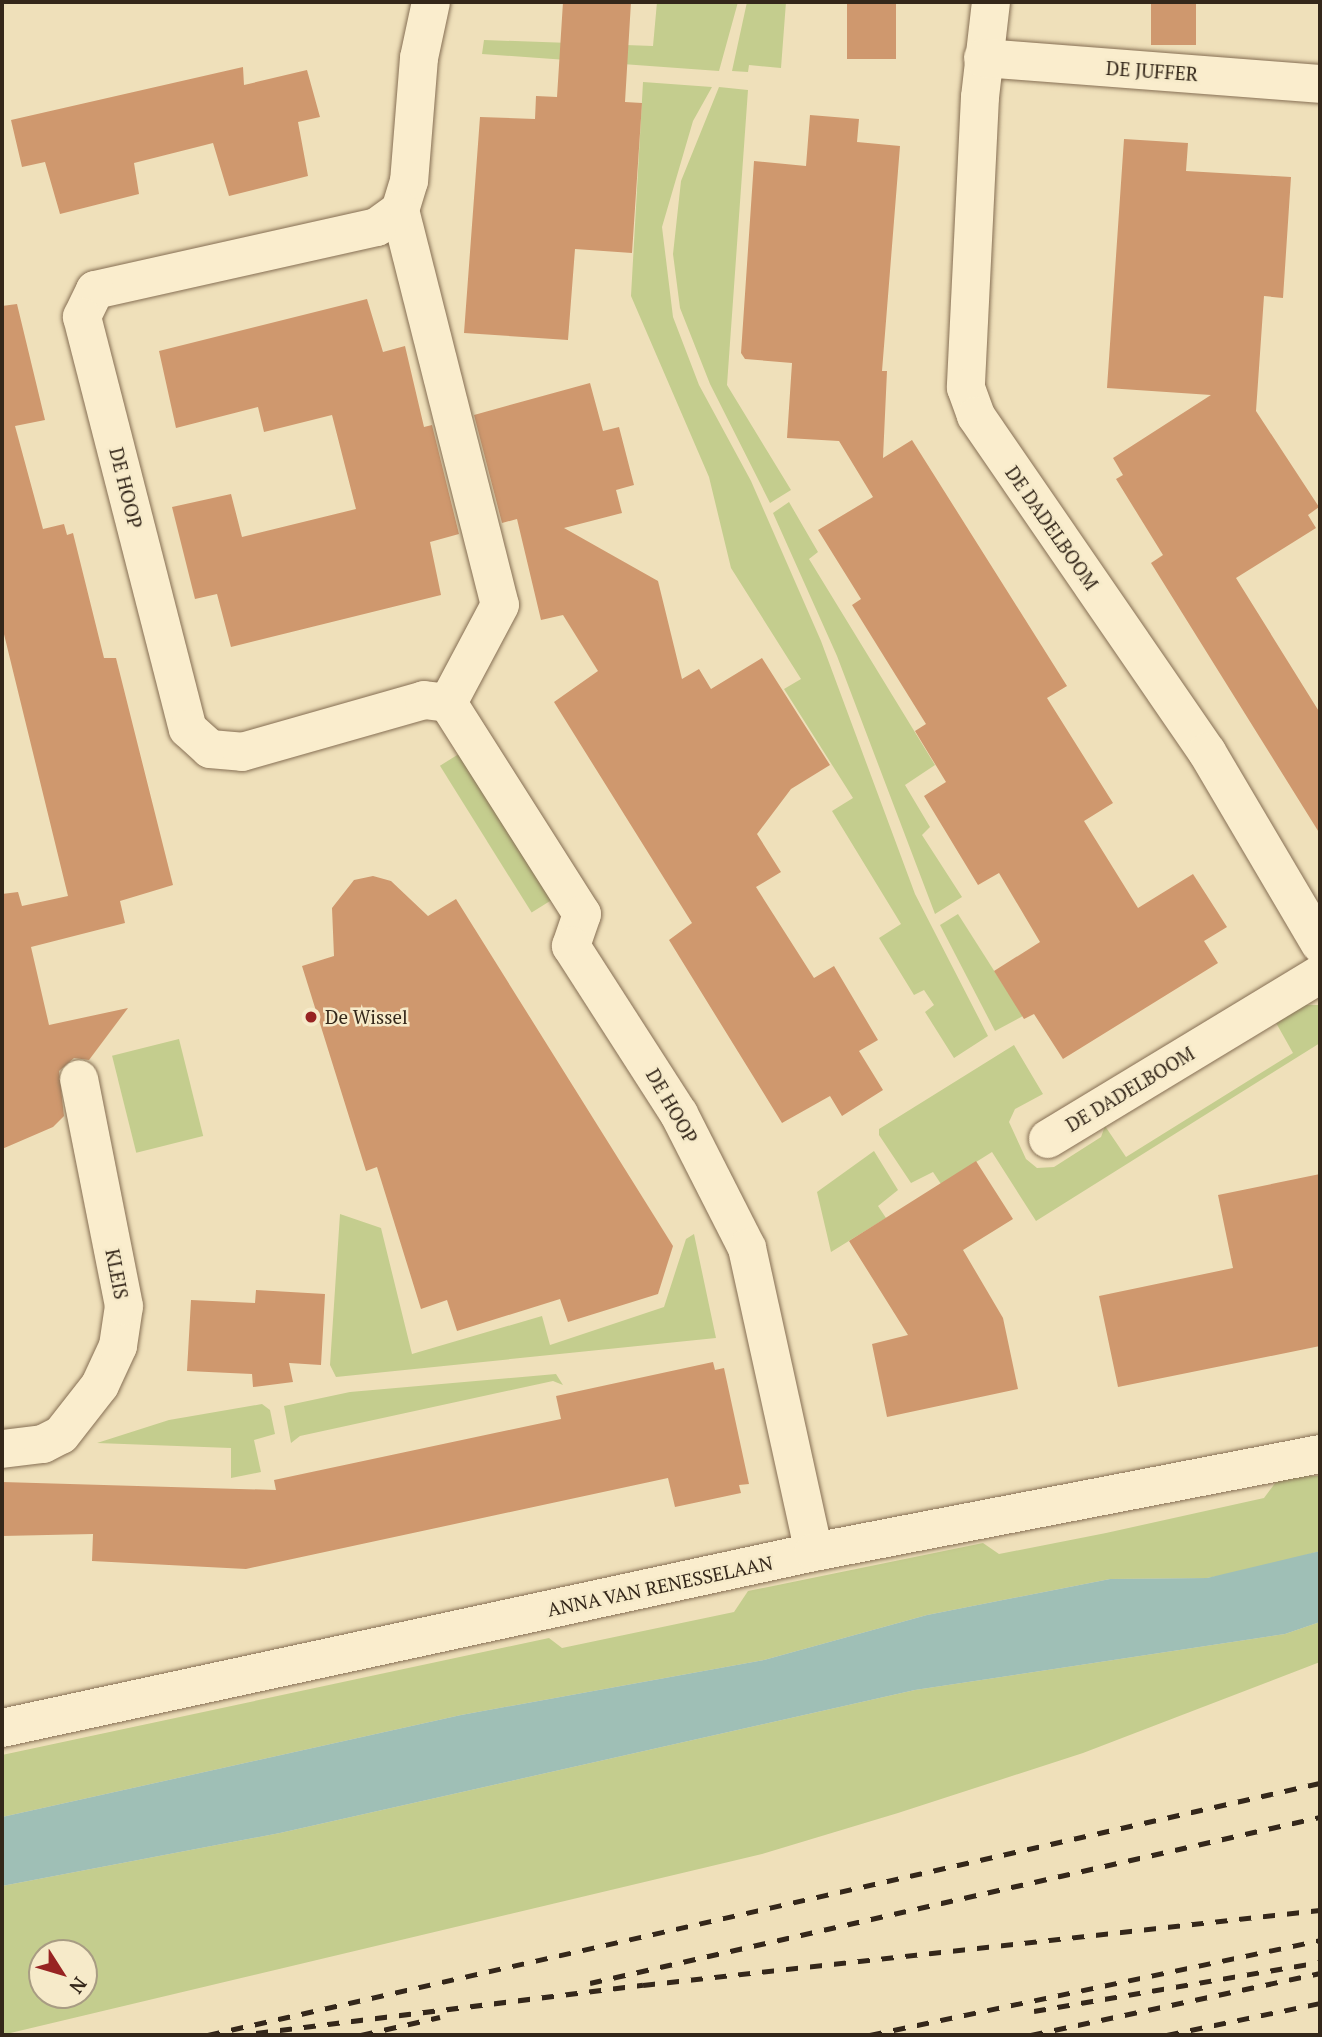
<!DOCTYPE html>
<style>
body{margin:0}
#map{position:relative;width:1322px;height:2037px;overflow:hidden;background:#efe0ba;font-family:"PT Serif",serif}
div>[style]{position:absolute}
.green>*{inset:0;background:#c4cd8e;transform-origin:0 0}
.water>*{inset:0;background:#9fbfb6}
.building>*{inset:0;background:#cf986e;transform-origin:0 0}
.roads{filter:drop-shadow(0 0 2px #866f54) drop-shadow(0 0 2px #866f54)}
.minor>*{height:38px;margin:-19px;padding:0 19px;transform-origin:19px;border-radius:19px;background:#faedcd}
.tertiary>*{height:38px;margin:-19px;padding:0 19px;transform-origin:19px;border-radius:19px;background:#faedcd}
.rail>*{height:5px;margin-top:-2.5px;transform-origin:0;background:repeating-linear-gradient(90deg,#34271a 0 12px,transparent 0 24px)}
.dots>*{width:19px;height:19px;translate:-50% -50%;box-sizing:border-box;border:4px solid #f6eac9;border-radius:50%}
span{translate:-50% -50%;white-space:nowrap;text-align:center;line-height:1.15;-webkit-text-stroke:5px #f6eac9;paint-order:stroke}
.street-label{font-size:19px;color:#34271a}
.poi-label{font-size:19px;color:#34271a}
.left{translate:0 -50%;text-align:left}
.frame{position:absolute;inset:0;border:4px solid #34271a;pointer-events:none}
.north{position:absolute;left:28px;top:1939px;width:70px;height:70px;box-sizing:border-box;background:#f6eac9;border:2px solid #a89c83;border-radius:50%;rotate:127deg;font-size:19px;font-weight:700;line-height:28px;text-align:center;color:#34271a}
.north::after{content:'';display:block;margin:auto;width:24px;height:32px;background:#972322;clip-path:polygon(50% 0,100% 100%,50% 72%,0 100%)}
</style>
<div id="map">
<div class="green">
<div style="clip-path:polygon(657px 2px,738px 2px,719px 71px,482px 54px,484px 40px,653px 46px)"></div>
<div style="clip-path:polygon(747px 2px,786px 2px,781px 68px,749px 65px,748px 72px,732px 71px)"></div>
<div style="clip-path:polygon(643px 82px,712px 87px,693px 121px,662px 227px,673px 317px,699px 385px,751px 481px,821px 641px,915px 894px,988px 1036px,954px 1058px,925px 1012px,934px 1005px,924px 990px,914px 995px,879px 938px,901px 924px,832px 811px,853px 798px,784px 689px,801px 679px,731px 568px,709px 477px,631px 296px)"></div>
<div style="clip-path:polygon(719px 87px,748px 90px,727px 385px,791px 490px,770px 503px,710px 384px,680px 308px,673px 254px,681px 181px)"></div>
<div style="clip-path:polygon(789px 502px,818px 552px,809px 559px,935px 765px,905px 785px,930px 827px,922px 835px,962px 897px,935px 914px,837px 656px,773px 513px)"></div>
<div style="left:462px;top:752px;width:173px;height:26px;rotate:58deg"></div>
<div style="clip-path:polygon(958px 914px,1023px 1016px,995px 1031px,940px 925px)"></div>
<div style="clip-path:polygon(1303px 1005px,1320px 1005px,1320px 1043px,1036px 1221px,992px 1152px,941px 1184px,933px 1172px,911px 1183px,879px 1135px,879px 1129px,1014px 1045px,1043px 1094px,1015px 1109px,1009px 1122px,1026px 1159px,1037px 1168px,1054px 1167px,1101px 1137px,1105px 1126px,1126px 1157px,1293px 1053px,1275px 1021px)"></div>
<div style="left:179px;top:1039px;width:100px;height:69px;rotate:76deg"></div>
<div style="clip-path:polygon(874px 1151px,898px 1190px,878px 1206px,886px 1218px,831px 1252px,817px 1192px)"></div>
<div style="clip-path:polygon(340px 1214px,381px 1228px,412px 1354px,542px 1316px,550px 1345px,664px 1307px,686px 1239px,694px 1234px,716px 1338px,336px 1377px,330px 1365px)"></div>
<div style="clip-path:polygon(556px 1374px,563px 1385px,553px 1381px,300px 1436px,291px 1443px,284px 1406px,350px 1392px)"></div>
<div style="clip-path:polygon(262px 1404px,270px 1410px,275px 1434px,254px 1440px,261px 1472px,231px 1478px,231px 1448px,97px 1443px,169px 1420px)"></div>
<div style="clip-path:polygon(1297px 1476px,1320px 1476px,1320px 1551px,1256px 1569px,1207px 1578px,1110px 1579px,927px 1615px,764px 1660px,461px 1715px,2px 1817px,2px 1755px,549px 1638px,562px 1648px,734px 1612px,748px 1591px,983px 1543px,999px 1554px,1106px 1533px,1264px 1498px,1276px 1482px)"></div>
<div style="clip-path:polygon(evenodd,1320px 1622px,1320px 1662px,1083px 1753px,898px 1813px,762px 1854px,2px 2035px,2px 1886px,280px 1833px,915px 1690px,1285px 1634px,1320px 1622px,42px 1953px,84px 1953px,84px 1995px,42px 1995px,42px 1953px)"></div>
</div>
<div class="water">
<div style="clip-path:polygon(1320px 1551px,1320px 1622px,1285px 1634px,915px 1690px,280px 1833px,2px 1886px,2px 1817px,461px 1715px,764px 1660px,927px 1615px,1110px 1579px,1207px 1578px)"></div>
</div>
<div class="building">
<div style="clip-path:polygon(563px 2px,631px 2px,625px 102px,642px 103px,632px 253px,575px 249px,568px 340px,464px 333px,480px 117px,535px 119px,536px 96px,557px 97px)"></div>
<div style="left:847px;top:2px;width:49px;height:57px"></div>
<div style="left:1151px;top:2px;width:45px;height:43px"></div>
<div style="clip-path:polygon(243px 67px,244px 85px,307px 70px,320px 117px,298px 122px,308px 176px,229px 196px,213px 143px,134px 163px,139px 194px,60px 214px,45px 162px,22px 167px,11px 120px)"></div>
<div style="clip-path:polygon(810px 115px,859px 119px,857px 142px,900px 146px,882px 371px,887px 371px,883px 458px,912px 440px,1067px 686px,1047px 698px,1113px 803px,1084px 821px,1138px 908px,1193px 874px,1227px 927px,1204px 941px,1218px 963px,1063px 1059px,1034px 1014px,1024px 1019px,994px 971px,1040px 942px,999px 873px,978px 885px,924px 796px,946px 782px,915px 731px,926px 724px,852px 605px,861px 599px,818px 530px,873px 497px,839px 441px,787px 438px,792px 363px,745px 359px,741px 353px,754px 161px,806px 166px)"></div>
<div style="clip-path:polygon(1124px 139px,1188px 143px,1186px 171px,1291px 177px,1283px 298px,1264px 296px,1256px 411px,1319px 507px,1308px 515px,1316px 528px,1236px 578px,1320px 713px,1320px 834px,1151px 563px,1163px 555px,1116px 479px,1123px 475px,1113px 458px,1211px 395px,1107px 388px)"></div>
<div style="clip-path:polygon(367px 299px,383px 352px,405px 346px,424px 427px,432px 425px,459px 534px,430px 542px,441px 595px,231px 647px,217px 594px,195px 599px,172px 507px,231px 494px,242px 537px,356px 509px,332px 415px,264px 432px,258px 407px,176px 428px,159px 351px)"></div>
<div style="clip-path:polygon(17px 304px,45px 420px,15px 426px,43px 529px,64px 524px,67px 535px,73px 533px,104px 658px,116px 658px,173px 885px,120px 901px,125px 923px,31px 947px,49px 1025px,128px 1008px,89px 1060px,74px 1058px,59px 1071px,64px 1116px,53px 1127px,2px 1149px,2px 894px,18px 892px,22px 906px,68px 896px,2px 626px,2px 306px)"></div>
<div style="clip-path:polygon(590px 383px,603px 431px,619px 427px,634px 485px,616px 490px,622px 513px,564px 528px,658px 581px,682px 679px,699px 669px,711px 689px,762px 658px,830px 765px,791px 789px,757px 834px,781px 872px,756px 887px,814px 978px,834px 966px,878px 1040px,859px 1051px,883px 1090px,842px 1116px,830px 1096px,782px 1123px,669px 940px,692px 923px,554px 702px,598px 671px,563px 615px,541px 620px,517px 519px,502px 523px,474px 415px)"></div>
<div style="clip-path:polygon(373px 876px,391px 881px,428px 916px,456px 899px,673px 1246px,658px 1294px,568px 1322px,560px 1299px,457px 1331px,447px 1300px,421px 1309px,377px 1167px,366px 1171px,302px 966px,334px 956px,332px 908px,354px 880px)"></div>
<div style="clip-path:polygon(976px 1161px,1013px 1219px,963px 1250px,1003px 1318px,1018px 1389px,887px 1417px,872px 1344px,908px 1335px,849px 1241px)"></div>
<div style="clip-path:polygon(1320px 1174px,1320px 1346px,1118px 1387px,1099px 1296px,1233px 1268px,1218px 1195px)"></div>
<div style="clip-path:polygon(256px 1290px,325px 1294px,321px 1365px,289px 1363px,293px 1382px,253px 1387px,252px 1374px,187px 1371px,191px 1300px,255px 1303px)"></div>
<div style="clip-path:polygon(713px 1362px,715px 1370px,724px 1368px,749px 1484px,739px 1485px,741px 1493px,675px 1507px,668px 1478px,246px 1569px,92px 1561px,93px 1534px,2px 1536px,2px 1482px,276px 1490px,274px 1480px,561px 1419px,556px 1396px)"></div>
</div>
<div class="roads">
<div class="minor">
<div style="left:431px;top:2px;width:57px;rotate:102.1deg"></div>
<div style="left:419px;top:58px;width:123px;rotate:94.6deg"></div>
<div style="left:409px;top:181px;width:30px;rotate:107deg"></div>
<div style="left:400px;top:210px;width:407px;rotate:75.8deg"></div>
<div style="left:500px;top:605px;width:111px;rotate:118deg"></div>
<div style="left:991px;top:2px;width:96px;rotate:96.6deg"></div>
<div style="left:980px;top:97px;width:291px;rotate:92.8deg"></div>
<div style="left:966px;top:388px;width:30px;rotate:70deg"></div>
<div style="left:976px;top:416px;width:408px;rotate:55.5deg"></div>
<div style="left:1207px;top:752px;width:223px;rotate:59.5deg"></div>
<div style="left:983px;top:58px;width:338px;rotate:4.4deg"></div>
<div style="left:400px;top:210px;width:29px;rotate:144deg"></div>
<div style="left:377px;top:227px;width:289px;rotate:167.4deg"></div>
<div style="left:95px;top:290px;width:30px;rotate:116deg"></div>
<div style="left:82px;top:317px;width:425px;rotate:75.6deg"></div>
<div style="left:188px;top:729px;width:30px;rotate:42deg"></div>
<div style="left:210px;top:749px;width:32px;rotate:5deg"></div>
<div style="left:242px;top:752px;width:189px;rotate:-15.9deg"></div>
<div style="left:424px;top:700px;width:24px;rotate:7deg"></div>
<div style="left:448px;top:703px;width:250px;rotate:57.6deg"></div>
<div style="left:582px;top:914px;width:34px;rotate:109deg"></div>
<div style="left:571px;top:946px;width:200px;rotate:57.3deg"></div>
<div style="left:679px;top:1114px;width:150px;rotate:63.1deg"></div>
<div style="left:747px;top:1248px;width:311px;rotate:77.6deg"></div>
<div style="left:1048px;top:1139px;width:318px;rotate:-31.2deg"></div>
<div style="left:2px;top:1449px;width:41px;rotate:-7deg"></div>
<div style="left:43px;top:1444px;width:20px;rotate:-27deg"></div>
<div style="left:61px;top:1435px;width:63px;rotate:-52deg"></div>
<div style="left:100px;top:1385px;width:43px;rotate:-65.2deg"></div>
<div style="left:118px;top:1346px;width:40px;rotate:-81.5deg"></div>
<div style="left:124px;top:1306px;width:231px;rotate:-101.2deg"></div>
</div>
<div class="tertiary">
<div style="left:2px;top:1728px;width:831px;rotate:-12.23deg"></div>
<div style="left:814px;top:1552px;width:515px;rotate:-10.96deg"></div>
</div>
</div>
<div class="rail">
<div style="left:590px;top:1983px;width:749px;rotate:-12.81deg"></div>
<div style="left:1034px;top:2011px;width:290px;rotate:-9.7deg"></div>
<div style="left:256px;top:2033px;width:390px;rotate:-7.1deg"></div>
<div style="left:643px;top:1985px;width:681px;rotate:-6.32deg"></div>
<div style="left:208px;top:2035px;width:1140px;rotate:-12.77deg"></div>
<div style="left:361px;top:2035px;width:81px;rotate:-12.8deg"></div>
<div style="left:870px;top:2035px;width:460px;rotate:-11.9deg"></div>
<div style="left:1031px;top:2035px;width:296px;rotate:-12.1deg"></div>
<div style="left:1167px;top:2035px;width:156px;rotate:-11.8deg"></div>
</div>
<div class="dots">
<div style="left:311px;top:1017px;background:#972322"></div>
</div>
<div class="street-label">
<span style="left:1152px;top:71px;rotate:4deg">DE JUFFER</span>
<span style="left:126px;top:488px;rotate:76deg">DE HOOP</span>
<span style="left:1052px;top:528px;rotate:55deg">DE DADELBOOM</span>
<span style="left:1130px;top:1089px;rotate:-31deg">DE DADELBOOM</span>
<span style="left:672px;top:1106px;rotate:60deg">DE HOOP</span>
<span style="left:117px;top:1274px;rotate:79deg">KLEIS</span>
<span style="left:660px;top:1586px;rotate:-12deg">ANNA VAN RENESSELAAN</span>
</div>
<div class="poi-label">
<span class="left" style="left:325px;top:1017px">De Wissel</span>
</div>
<div class="frame"></div>
<div class="north">N</div>
</div>
